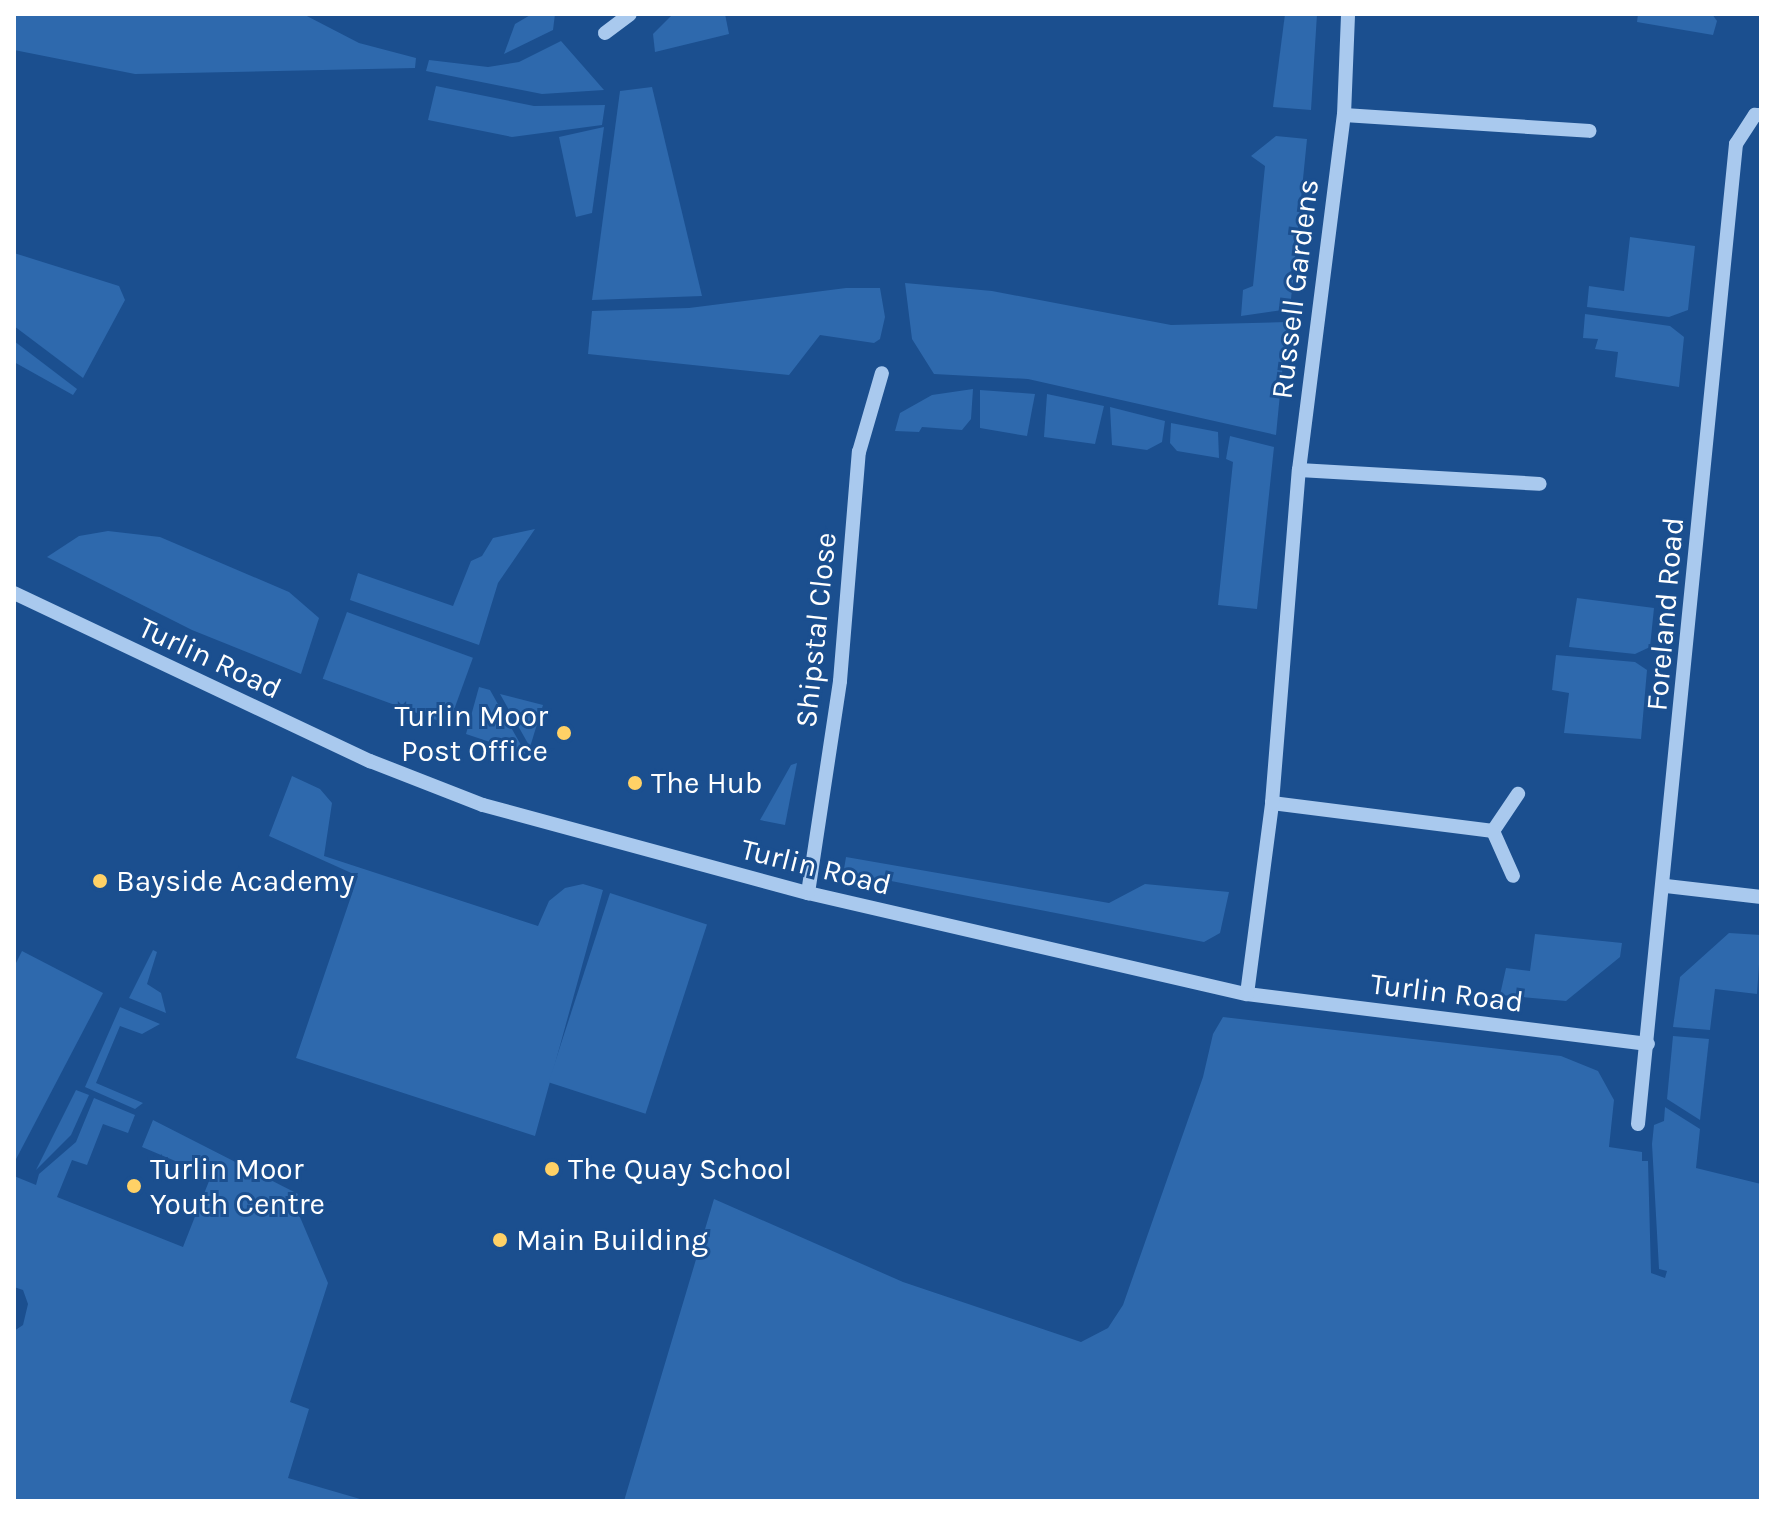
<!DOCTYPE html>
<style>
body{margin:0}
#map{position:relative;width:1775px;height:1515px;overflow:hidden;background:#1b4f8f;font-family:Karla,sans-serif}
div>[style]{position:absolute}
.green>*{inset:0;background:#2e69ad;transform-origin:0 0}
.minor>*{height:14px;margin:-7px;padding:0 7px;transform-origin:7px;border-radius:7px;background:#a9c9ee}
.dots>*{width:22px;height:22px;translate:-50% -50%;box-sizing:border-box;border:4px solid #1b4f8f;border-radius:50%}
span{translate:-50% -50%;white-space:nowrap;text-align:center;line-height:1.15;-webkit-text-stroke:6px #1b4f8f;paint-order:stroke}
.street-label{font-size:30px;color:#fff}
.poi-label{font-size:30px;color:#fff}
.right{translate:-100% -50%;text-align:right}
.left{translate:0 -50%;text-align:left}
.frame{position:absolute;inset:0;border:16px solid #fff;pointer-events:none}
</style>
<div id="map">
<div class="green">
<div style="clip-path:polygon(14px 14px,303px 14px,359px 43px,416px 58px,415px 68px,135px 74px,14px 50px)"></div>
<div style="clip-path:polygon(532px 14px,555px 14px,553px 30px,504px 54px,515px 24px)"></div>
<div style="clip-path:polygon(673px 14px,725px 14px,729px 34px,655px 52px,653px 34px)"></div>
<div style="clip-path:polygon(1285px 14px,1317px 14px,1311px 110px,1273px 107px)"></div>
<div style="clip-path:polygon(1638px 14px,1712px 14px,1717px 21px,1713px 35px,1637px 22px)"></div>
<div style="clip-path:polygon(561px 41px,604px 90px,542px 94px,426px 71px,429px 60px,488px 67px,519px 62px)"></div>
<div style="clip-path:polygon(436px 86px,534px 106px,605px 105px,602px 125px,512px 137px,428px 120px)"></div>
<div style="clip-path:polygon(652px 87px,702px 296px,592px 300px,620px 91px)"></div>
<div style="clip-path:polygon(604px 127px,592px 213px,576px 217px,559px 137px)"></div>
<div style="clip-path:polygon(1276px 136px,1307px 139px,1290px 309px,1241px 316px,1243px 290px,1253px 286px,1265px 166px,1251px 156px)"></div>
<div style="clip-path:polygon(1630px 237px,1695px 246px,1688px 310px,1669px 317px,1587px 307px,1589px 286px,1624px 291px)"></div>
<div style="clip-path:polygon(14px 253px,119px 286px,125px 300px,83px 378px,14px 326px)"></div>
<div style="clip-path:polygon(905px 283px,992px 291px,1171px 325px,1287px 322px,1276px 435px,1028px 379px,934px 374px,912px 339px)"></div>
<div style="clip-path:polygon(846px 288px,880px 288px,885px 317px,880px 339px,874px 343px,820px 335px,789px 375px,588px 354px,592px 311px,689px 308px)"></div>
<div style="clip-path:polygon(1585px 314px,1670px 326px,1684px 337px,1679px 387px,1615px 377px,1618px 352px,1595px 349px,1598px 339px,1583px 338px)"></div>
<div style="clip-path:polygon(14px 341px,77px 389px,73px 395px,14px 362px)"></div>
<div style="clip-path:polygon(973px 389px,971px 419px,962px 430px,922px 427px,919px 432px,895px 431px,900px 413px,932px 395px)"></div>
<div style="clip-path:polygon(980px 390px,1035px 394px,1027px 436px,980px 428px)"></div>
<div style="clip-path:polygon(1047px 394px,1104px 406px,1095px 444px,1044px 437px)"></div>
<div style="clip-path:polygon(1110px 407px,1165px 421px,1162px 442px,1147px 450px,1112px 445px)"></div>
<div style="clip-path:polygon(1171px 423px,1218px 432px,1219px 458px,1177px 451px,1170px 443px)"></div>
<div style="clip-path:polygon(1230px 436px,1274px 447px,1257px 609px,1218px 605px,1233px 462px,1226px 459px)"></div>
<div style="clip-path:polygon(535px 529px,498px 583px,479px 645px,350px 600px,358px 573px,453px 606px,471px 561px,482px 556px,493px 538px)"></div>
<div style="clip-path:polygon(108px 531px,160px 537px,289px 592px,319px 618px,301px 674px,192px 630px,47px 557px,79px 536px)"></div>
<div style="clip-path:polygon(1577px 598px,1654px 608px,1650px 647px,1635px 654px,1569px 647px)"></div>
<div style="left:347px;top:612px;width:134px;height:71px;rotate:20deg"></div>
<div style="clip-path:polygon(1556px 655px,1635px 662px,1647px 670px,1641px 739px,1564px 733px,1569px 693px,1552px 690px)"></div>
<div style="clip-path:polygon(479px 687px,490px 690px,526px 754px,466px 734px)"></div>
<div style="clip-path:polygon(500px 694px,543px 705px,530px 747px)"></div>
<div style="clip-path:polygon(797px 763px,785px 825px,760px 820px,791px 765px)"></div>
<div style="clip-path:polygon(292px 776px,320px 789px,332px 803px,324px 856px,538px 926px,549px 901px,565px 888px,583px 884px,603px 890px,535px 1136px,296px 1058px,358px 876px,269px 836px)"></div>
<div style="clip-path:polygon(846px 857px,1109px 903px,1145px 884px,1229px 892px,1220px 933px,1204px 942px,850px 873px,844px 869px)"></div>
<div style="left:610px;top:893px;width:102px;height:199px;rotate:18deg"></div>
<div style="clip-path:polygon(1729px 933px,1761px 935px,1757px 994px,1715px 989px,1710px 1030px,1673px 1027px,1680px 977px)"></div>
<div style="clip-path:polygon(1535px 934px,1622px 943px,1620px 957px,1566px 1001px,1500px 995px,1506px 968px,1530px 971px)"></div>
<div style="clip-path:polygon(153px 950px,157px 952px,147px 984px,161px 993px,166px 1013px,129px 998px)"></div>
<div style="clip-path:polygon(22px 951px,103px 993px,14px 1163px,14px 967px)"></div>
<div style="clip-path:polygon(120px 1007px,160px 1024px,142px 1034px,120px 1026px,96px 1083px,143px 1103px,135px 1109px,85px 1087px)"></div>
<div style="clip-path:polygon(1223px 1017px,1561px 1056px,1598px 1071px,1614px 1100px,1609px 1147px,1642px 1152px,1642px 1161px,1648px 1161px,1651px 1273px,1665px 1278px,1667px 1271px,1659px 1269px,1652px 1144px,1654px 1125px,1664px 1121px,1665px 1107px,1700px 1129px,1696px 1168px,1761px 1184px,1761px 1501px,624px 1501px,714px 1199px,903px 1282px,1081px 1342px,1108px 1328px,1123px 1305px,1203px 1077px,1213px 1034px)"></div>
<div style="clip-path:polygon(1673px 1036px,1709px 1039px,1700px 1120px,1667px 1099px)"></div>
<div style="clip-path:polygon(76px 1090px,89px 1095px,71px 1135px,36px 1170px)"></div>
<div style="clip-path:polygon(94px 1098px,135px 1115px,128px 1133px,103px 1124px,87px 1165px,72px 1160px,57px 1197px,183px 1247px,211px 1176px,142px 1147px,153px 1120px,298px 1194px,294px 1203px,328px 1283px,290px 1402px,309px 1409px,288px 1478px,367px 1501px,14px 1501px,14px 1331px,23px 1325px,28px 1304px,23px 1290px,14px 1287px,14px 1176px,36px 1185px,39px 1174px,76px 1142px)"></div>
</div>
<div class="minor">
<div style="left:605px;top:33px;width:31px;rotate:-37deg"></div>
<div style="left:1344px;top:115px;width:246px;rotate:3.7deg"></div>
<div style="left:1299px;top:470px;width:241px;rotate:3.3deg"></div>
<div style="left:14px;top:593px;width:394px;rotate:25.3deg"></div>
<div style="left:370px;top:761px;width:121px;rotate:21.3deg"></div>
<div style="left:483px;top:805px;width:337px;rotate:15.2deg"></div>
<div style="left:808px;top:893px;width:450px;rotate:13deg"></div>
<div style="left:1247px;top:994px;width:404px;rotate:7.1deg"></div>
<div style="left:1272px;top:803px;width:223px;rotate:7.2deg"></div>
<div style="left:1493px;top:831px;width:45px;rotate:-56deg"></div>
<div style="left:1493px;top:831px;width:49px;rotate:66deg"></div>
<div style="left:1666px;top:886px;width:96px;rotate:6.6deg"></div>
<div style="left:808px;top:893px;width:214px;rotate:-81.4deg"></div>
<div style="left:840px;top:681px;width:230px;rotate:-85.3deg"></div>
<div style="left:859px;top:452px;width:82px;rotate:-73.8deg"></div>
<div style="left:1247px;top:994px;width:193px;rotate:-82.5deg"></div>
<div style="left:1272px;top:803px;width:334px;rotate:-85.4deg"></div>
<div style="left:1299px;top:470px;width:358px;rotate:-82.8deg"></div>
<div style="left:1344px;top:115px;width:101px;rotate:-87.7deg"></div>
<div style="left:1638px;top:1124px;width:985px;rotate:-84.29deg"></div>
<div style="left:1736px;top:144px;width:35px;rotate:-57deg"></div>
<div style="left:1755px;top:115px;width:6px"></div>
</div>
<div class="dots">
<div style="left:564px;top:733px;background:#ffd166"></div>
<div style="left:635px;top:783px;background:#ffd166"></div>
<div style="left:100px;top:881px;background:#ffd166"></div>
<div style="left:552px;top:1169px;background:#ffd166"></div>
<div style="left:134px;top:1186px;background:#ffd166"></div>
<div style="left:500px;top:1240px;background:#ffd166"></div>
</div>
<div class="street-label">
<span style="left:1295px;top:289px;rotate:-83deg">Russell Gardens</span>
<span style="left:1665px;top:614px;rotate:-85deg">Foreland Road</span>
<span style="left:816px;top:630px;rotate:-84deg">Shipstal Close</span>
<span style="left:210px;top:658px;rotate:25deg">Turlin Road</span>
<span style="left:816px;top:867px;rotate:14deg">Turlin Road</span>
<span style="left:1447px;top:993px;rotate:7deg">Turlin Road</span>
</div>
<div class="poi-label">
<span class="right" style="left:548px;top:733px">Turlin Moor<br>Post Office</span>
<span class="left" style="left:651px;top:783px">The Hub</span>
<span class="left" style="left:116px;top:881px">Bayside Academy</span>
<span class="left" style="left:150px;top:1186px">Turlin Moor<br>Youth Centre</span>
<span class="left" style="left:568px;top:1169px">The Quay School</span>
<span class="left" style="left:516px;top:1240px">Main Building</span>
</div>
<div class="frame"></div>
</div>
